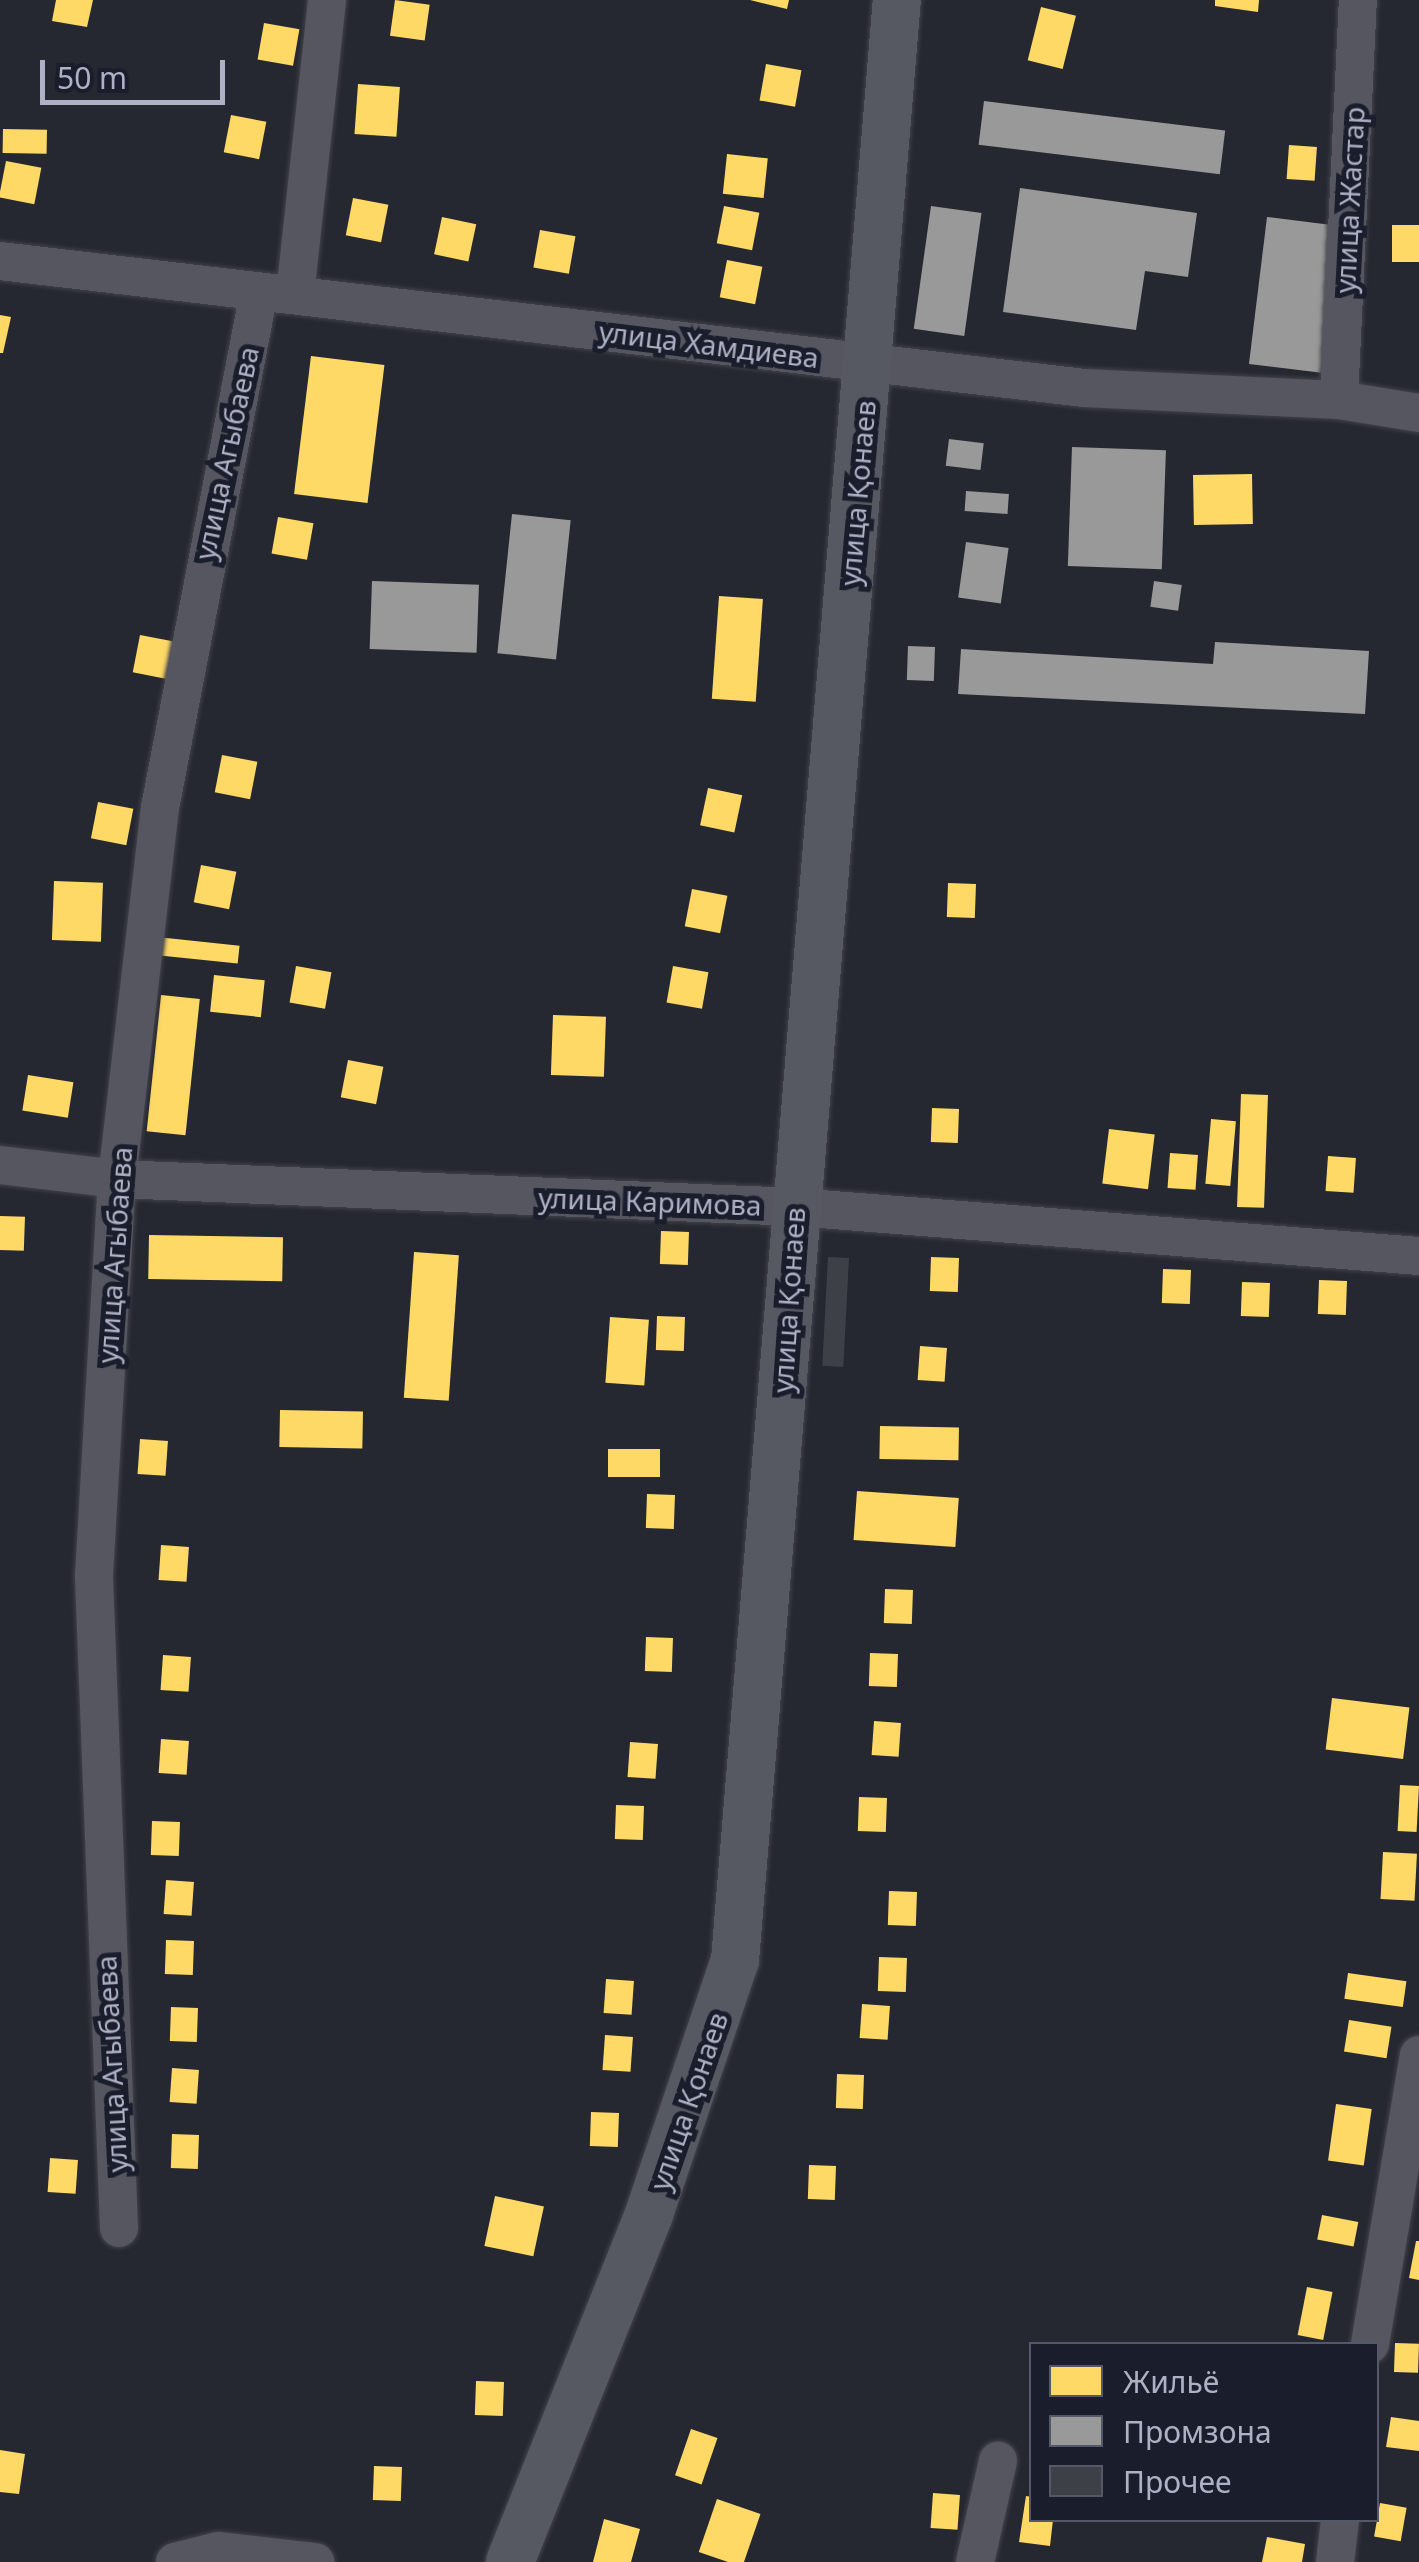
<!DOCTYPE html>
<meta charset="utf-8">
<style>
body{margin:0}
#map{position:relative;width:1419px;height:2562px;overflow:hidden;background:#262831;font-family:"Noto Sans",sans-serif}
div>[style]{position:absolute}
.homes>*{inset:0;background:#ffd966;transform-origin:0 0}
.industry>*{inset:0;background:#999;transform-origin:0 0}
.building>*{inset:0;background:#3e4048;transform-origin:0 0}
.roads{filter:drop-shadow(0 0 2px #41434a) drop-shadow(0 0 2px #41434a)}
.minor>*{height:38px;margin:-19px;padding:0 19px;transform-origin:19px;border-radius:19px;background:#555660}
.major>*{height:48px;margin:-24px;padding:0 24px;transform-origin:24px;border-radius:24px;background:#575962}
span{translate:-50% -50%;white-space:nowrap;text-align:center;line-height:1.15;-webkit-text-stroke:10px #1a1d2b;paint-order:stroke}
.street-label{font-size:28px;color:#aeb1c4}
.legend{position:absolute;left:1029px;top:2342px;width:350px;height:180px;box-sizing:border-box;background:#1a1d2b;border:2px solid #555868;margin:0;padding:12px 18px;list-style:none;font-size:30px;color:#aeb1c4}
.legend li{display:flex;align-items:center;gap:20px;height:50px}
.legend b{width:50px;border:2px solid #555868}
.scale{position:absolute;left:40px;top:60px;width:185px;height:45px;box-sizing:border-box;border:5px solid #aeb1c4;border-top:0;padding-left:12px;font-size:30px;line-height:35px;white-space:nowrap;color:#aeb1c4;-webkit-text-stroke:8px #1a1d2b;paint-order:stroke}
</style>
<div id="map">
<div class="homes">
<div style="clip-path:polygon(56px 0,93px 0,87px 27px,52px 21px)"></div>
<div style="left:395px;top:0;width:35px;height:36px;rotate:8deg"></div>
<div style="clip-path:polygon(750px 0,789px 0,787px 9px)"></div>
<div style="clip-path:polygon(1215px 0,1259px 0,1258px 12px,1215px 6px)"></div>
<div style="left:1041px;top:7px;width:36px;height:55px;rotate:14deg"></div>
<div style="left:264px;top:23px;width:36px;height:37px;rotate:10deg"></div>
<div style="left:766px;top:64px;width:36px;height:37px;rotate:10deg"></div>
<div style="left:358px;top:84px;width:42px;height:50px;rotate:4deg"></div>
<div style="left:231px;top:115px;width:36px;height:38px;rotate:11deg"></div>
<div style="left:3px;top:129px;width:44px;height:24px;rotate:1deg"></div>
<div style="left:1289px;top:145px;width:28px;height:34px;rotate:4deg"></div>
<div style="left:727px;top:154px;width:41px;height:40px;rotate:6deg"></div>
<div style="left:6px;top:161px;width:36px;height:37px;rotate:11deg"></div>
<div style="left:353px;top:198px;width:36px;height:38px;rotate:11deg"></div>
<div style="left:724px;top:206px;width:36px;height:38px;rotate:11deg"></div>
<div style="left:442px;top:217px;width:35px;height:38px;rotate:12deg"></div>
<div style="left:1419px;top:225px;width:37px;height:27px;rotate:90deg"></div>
<div style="left:540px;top:230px;width:36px;height:38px;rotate:10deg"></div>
<div style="left:727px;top:260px;width:36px;height:38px;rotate:11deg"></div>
<div style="clip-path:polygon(0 315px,11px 317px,3px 353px,0 353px)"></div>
<div style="left:311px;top:356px;width:74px;height:139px;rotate:7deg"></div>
<div style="left:1252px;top:474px;width:50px;height:59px;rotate:89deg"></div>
<div style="left:278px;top:517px;width:36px;height:37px;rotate:10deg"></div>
<div style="left:719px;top:596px;width:44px;height:103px;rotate:4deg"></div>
<div style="left:140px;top:635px;width:36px;height:38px;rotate:11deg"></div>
<div style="left:222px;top:755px;width:36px;height:38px;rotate:11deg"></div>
<div style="left:708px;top:788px;width:35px;height:38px;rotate:12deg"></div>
<div style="left:98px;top:802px;width:36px;height:37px;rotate:11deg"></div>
<div style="left:201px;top:865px;width:36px;height:38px;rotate:11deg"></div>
<div style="left:54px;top:881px;width:49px;height:59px;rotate:2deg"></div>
<div style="left:948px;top:883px;width:28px;height:34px;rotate:2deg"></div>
<div style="left:692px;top:889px;width:36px;height:38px;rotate:11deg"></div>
<div style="left:157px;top:937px;width:83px;height:18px;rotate:6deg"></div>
<div style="left:296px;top:966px;width:36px;height:37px;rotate:10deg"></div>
<div style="left:673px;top:966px;width:36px;height:37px;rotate:10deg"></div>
<div style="left:214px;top:975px;width:51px;height:37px;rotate:6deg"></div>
<div style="left:161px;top:995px;width:39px;height:137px;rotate:6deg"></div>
<div style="left:553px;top:1015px;width:53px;height:60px;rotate:2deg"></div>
<div style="left:348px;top:1060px;width:36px;height:38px;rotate:11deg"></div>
<div style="left:28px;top:1075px;width:46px;height:36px;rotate:9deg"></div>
<div style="left:1241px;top:1094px;width:27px;height:113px;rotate:2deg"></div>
<div style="left:932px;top:1108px;width:27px;height:34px;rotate:2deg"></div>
<div style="left:1211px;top:1119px;width:25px;height:65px;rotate:5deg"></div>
<div style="left:1109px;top:1129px;width:46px;height:55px;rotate:7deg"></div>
<div style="left:1170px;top:1153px;width:28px;height:35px;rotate:4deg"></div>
<div style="left:1328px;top:1156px;width:28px;height:35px;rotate:4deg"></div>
<div style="left:0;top:1216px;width:25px;height:34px;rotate:2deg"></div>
<div style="left:661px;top:1231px;width:28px;height:33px;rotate:2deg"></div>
<div style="left:149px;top:1235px;width:134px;height:44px;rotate:1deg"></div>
<div style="left:414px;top:1252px;width:45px;height:146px;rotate:4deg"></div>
<div style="left:931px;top:1257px;width:28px;height:34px;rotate:2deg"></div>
<div style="left:1163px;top:1269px;width:28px;height:34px;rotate:2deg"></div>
<div style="left:1319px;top:1280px;width:28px;height:34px;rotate:2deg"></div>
<div style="left:1242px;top:1282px;width:28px;height:34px;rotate:2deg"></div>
<div style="left:657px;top:1316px;width:28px;height:34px;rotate:2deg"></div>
<div style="left:610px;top:1317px;width:39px;height:66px;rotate:4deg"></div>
<div style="left:920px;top:1346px;width:27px;height:34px;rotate:4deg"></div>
<div style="left:280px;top:1410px;width:83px;height:37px;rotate:1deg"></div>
<div style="left:880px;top:1426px;width:79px;height:33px;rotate:1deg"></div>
<div style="left:140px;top:1439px;width:28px;height:35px;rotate:4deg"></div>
<div style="left:608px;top:1449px;width:52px;height:28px"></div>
<div style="left:857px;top:1491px;width:102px;height:49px;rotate:4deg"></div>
<div style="left:647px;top:1494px;width:28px;height:34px;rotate:2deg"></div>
<div style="left:161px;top:1545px;width:28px;height:35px;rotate:4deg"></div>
<div style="left:885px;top:1589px;width:28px;height:34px;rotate:2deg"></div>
<div style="left:646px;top:1637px;width:27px;height:34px;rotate:2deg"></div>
<div style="left:870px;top:1653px;width:28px;height:33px;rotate:2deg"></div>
<div style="left:163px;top:1655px;width:28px;height:35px;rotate:4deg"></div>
<div style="left:1332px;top:1698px;width:78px;height:52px;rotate:7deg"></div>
<div style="left:874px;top:1721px;width:27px;height:34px;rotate:4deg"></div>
<div style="left:161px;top:1739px;width:28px;height:34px;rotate:4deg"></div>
<div style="left:630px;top:1742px;width:28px;height:35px;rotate:4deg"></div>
<div style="left:1400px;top:1785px;width:19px;height:46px;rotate:3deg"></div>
<div style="left:859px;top:1797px;width:28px;height:34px;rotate:2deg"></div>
<div style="left:616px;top:1805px;width:28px;height:34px;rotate:2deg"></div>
<div style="left:152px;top:1821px;width:28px;height:34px;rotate:2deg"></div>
<div style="left:1383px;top:1852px;width:34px;height:47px;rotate:3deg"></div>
<div style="left:166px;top:1880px;width:28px;height:34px;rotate:4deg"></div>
<div style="left:889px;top:1891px;width:28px;height:34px;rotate:2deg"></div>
<div style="left:166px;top:1940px;width:28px;height:34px;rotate:2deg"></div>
<div style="left:879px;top:1957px;width:28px;height:34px;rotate:2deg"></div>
<div style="left:1348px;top:1973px;width:59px;height:26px;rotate:8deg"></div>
<div style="left:606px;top:1979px;width:28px;height:34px;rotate:4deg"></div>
<div style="left:862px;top:2004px;width:28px;height:34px;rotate:4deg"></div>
<div style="left:171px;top:2007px;width:27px;height:34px;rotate:2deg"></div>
<div style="left:1349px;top:2020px;width:43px;height:32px;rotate:9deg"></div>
<div style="left:605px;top:2035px;width:28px;height:35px;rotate:4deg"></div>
<div style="left:172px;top:2068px;width:27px;height:34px;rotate:4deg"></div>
<div style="left:837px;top:2074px;width:27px;height:34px;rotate:2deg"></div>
<div style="left:1336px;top:2104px;width:36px;height:57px;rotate:8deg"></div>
<div style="left:591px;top:2112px;width:28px;height:34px;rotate:2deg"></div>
<div style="left:172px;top:2134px;width:27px;height:34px;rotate:2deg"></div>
<div style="left:50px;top:2158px;width:28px;height:34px;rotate:4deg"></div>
<div style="left:809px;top:2165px;width:27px;height:34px;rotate:2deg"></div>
<div style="left:495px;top:2196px;width:50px;height:51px;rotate:12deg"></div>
<div style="left:1322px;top:2215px;width:37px;height:25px;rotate:11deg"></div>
<div style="clip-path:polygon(1416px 2241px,1419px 2241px,1419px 2280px,1409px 2278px)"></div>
<div style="left:1307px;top:2287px;width:26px;height:49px;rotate:11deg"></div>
<div style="left:1395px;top:2343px;width:24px;height:29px;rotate:2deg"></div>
<div style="left:476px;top:2381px;width:28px;height:34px;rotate:2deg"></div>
<div style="clip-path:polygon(1391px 2417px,1419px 2421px,1419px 2451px,1386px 2447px)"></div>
<div style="left:691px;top:2429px;width:28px;height:49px;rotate:19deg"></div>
<div style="clip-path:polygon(0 2450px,25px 2454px,19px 2494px,0 2492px)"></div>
<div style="left:374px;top:2466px;width:28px;height:34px;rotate:2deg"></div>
<div style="left:933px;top:2493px;width:27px;height:35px;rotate:4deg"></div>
<div style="clip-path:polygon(1026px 2496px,1032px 2497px,1032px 2520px,1053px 2520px,1050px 2546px,1019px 2542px)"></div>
<div style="left:717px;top:2499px;width:46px;height:56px;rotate:19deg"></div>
<div style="left:1380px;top:2503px;width:27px;height:34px;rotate:10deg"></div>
<div style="clip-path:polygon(604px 2519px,640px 2529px,631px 2562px,593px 2562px)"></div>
<div style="clip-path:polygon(1267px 2537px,1305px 2544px,1302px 2562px,1262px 2562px)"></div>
</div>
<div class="industry">
<div style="left:984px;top:101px;width:243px;height:44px;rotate:7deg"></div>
<div style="clip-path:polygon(1020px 188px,1197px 213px,1188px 277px,1145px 271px,1136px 330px,1003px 312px)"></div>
<div style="left:931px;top:206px;width:51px;height:124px;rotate:8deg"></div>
<div style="left:1267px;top:217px;width:75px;height:148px;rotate:7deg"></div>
<div style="left:949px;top:439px;width:35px;height:27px;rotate:7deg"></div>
<div style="left:1072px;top:447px;width:94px;height:119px;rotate:2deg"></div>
<div style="left:966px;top:491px;width:43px;height:20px;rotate:4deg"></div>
<div style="left:512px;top:514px;width:59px;height:140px;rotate:6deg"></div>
<div style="left:966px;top:542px;width:43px;height:56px;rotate:8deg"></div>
<div style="left:372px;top:581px;width:107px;height:68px;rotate:2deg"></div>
<div style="left:1154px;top:581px;width:28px;height:26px;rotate:8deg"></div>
<div style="clip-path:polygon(1215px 642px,1369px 651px,1365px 714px,958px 694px,961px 649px,1213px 664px)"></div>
<div style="left:908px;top:646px;width:27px;height:34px;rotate:2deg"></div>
</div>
<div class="building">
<div style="left:828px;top:1257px;width:21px;height:109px;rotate:3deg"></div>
</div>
<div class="roads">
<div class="minor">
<div style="left:0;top:261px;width:1091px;rotate:6.68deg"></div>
<div style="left:1084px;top:388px;width:255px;rotate:2.7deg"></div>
<div style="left:1339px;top:400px;width:81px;rotate:9.2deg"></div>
<div style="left:295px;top:295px;width:297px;rotate:-83.8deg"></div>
<div style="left:1339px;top:400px;width:400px;rotate:-87.3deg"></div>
<div style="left:0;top:1165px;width:118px;rotate:6.8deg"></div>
<div style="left:117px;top:1179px;width:679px;rotate:2.36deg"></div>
<div style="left:795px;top:1207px;width:626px;rotate:4.49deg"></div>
<div style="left:119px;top:2228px;width:652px;rotate:-92.2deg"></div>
<div style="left:94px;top:1576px;width:398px;rotate:-86.7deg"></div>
<div style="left:117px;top:1179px;width:373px;rotate:-83.4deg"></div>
<div style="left:160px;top:808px;width:525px;rotate:-79.14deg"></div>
<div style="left:1370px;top:2344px;width:293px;rotate:-80.4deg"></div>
<div style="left:175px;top:2562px;width:44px;rotate:-14.3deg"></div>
<div style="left:218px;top:2551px;width:98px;rotate:6.5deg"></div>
<div style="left:975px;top:2562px;width:104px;rotate:-77.2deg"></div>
<div style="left:1335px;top:2562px;width:42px;rotate:-83.2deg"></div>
</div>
<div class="major">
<div style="left:510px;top:2562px;width:375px;rotate:-68.2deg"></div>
<div style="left:649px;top:2214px;width:268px;rotate:-71.3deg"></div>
<div style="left:735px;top:1960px;width:1967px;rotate:-85.28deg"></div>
</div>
</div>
<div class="street-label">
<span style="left:1349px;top:200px;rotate:-87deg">улица Жастар</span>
<span style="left:709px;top:344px;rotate:7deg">улица Хамдиева</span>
<span style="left:226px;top:453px;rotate:-78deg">улица Агыбаева</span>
<span style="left:857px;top:493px;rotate:-85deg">улица Қонаев</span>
<span style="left:650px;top:1201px;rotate:2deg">улица Каримова</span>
<span style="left:114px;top:1255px;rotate:-86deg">улица Агыбаева</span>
<span style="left:788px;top:1300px;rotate:-86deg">улица Қонаев</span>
<span style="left:111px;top:2064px;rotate:-93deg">улица Агыбаева</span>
<span style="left:688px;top:2101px;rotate:-71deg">улица Қонаев</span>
</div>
<ul class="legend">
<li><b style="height:28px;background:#ffd966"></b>Жильё</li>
<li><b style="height:28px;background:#999"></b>Промзона</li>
<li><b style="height:28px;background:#3e4048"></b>Прочее</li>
</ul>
<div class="scale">50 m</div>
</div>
